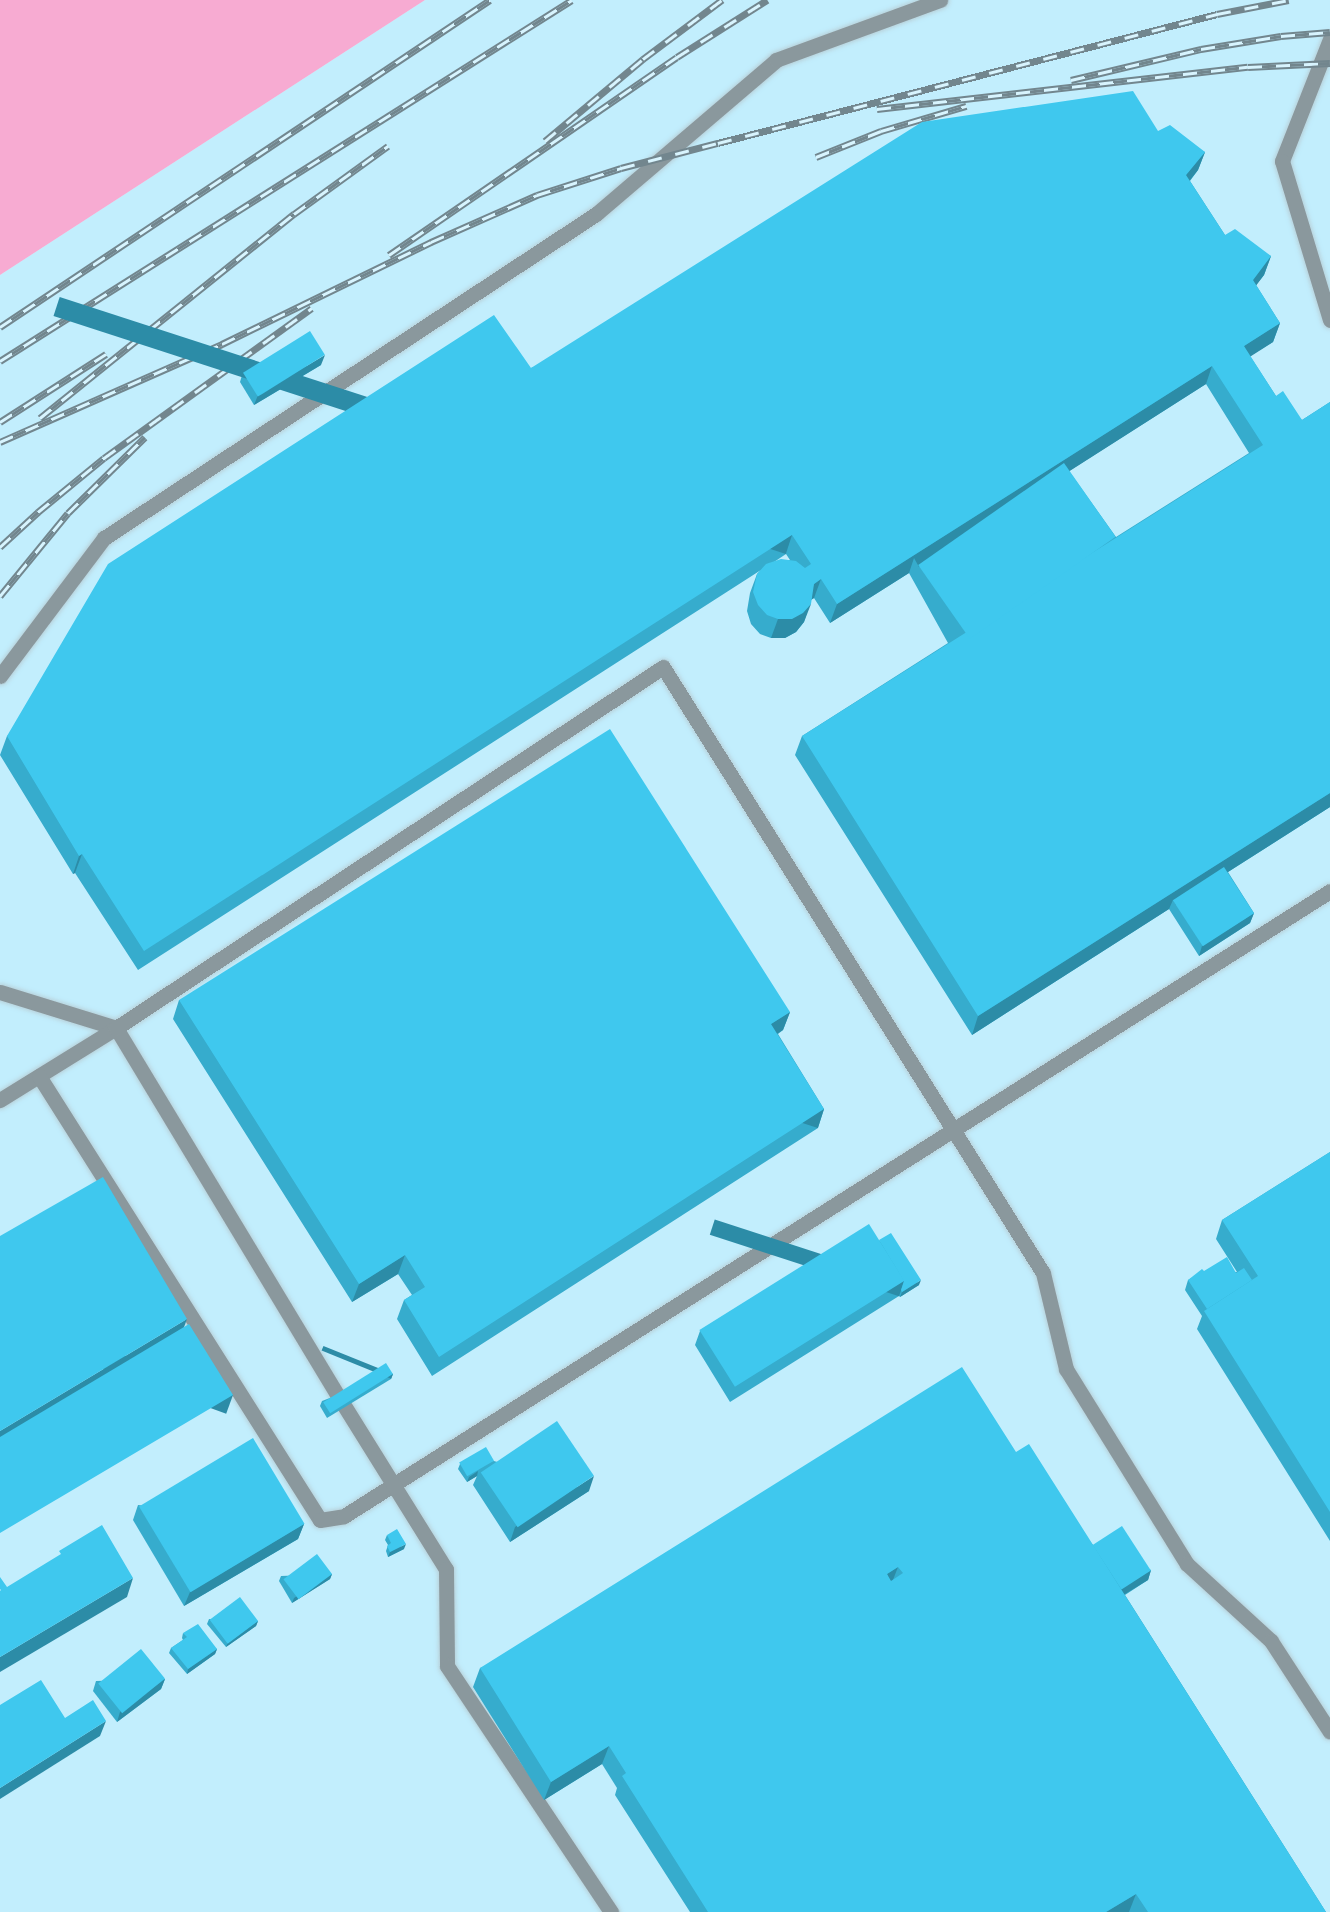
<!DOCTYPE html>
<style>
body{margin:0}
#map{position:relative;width:1330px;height:1912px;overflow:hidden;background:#d8f4fe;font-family:Literata,serif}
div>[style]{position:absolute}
.built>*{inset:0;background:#c2eefd}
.green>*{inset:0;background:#f7abd2}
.roads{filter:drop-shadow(0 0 2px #b8d1da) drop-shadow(0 0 2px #b8d1da)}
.minor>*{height:15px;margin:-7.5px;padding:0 7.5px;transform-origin:7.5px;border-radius:7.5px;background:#8a989d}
.rail>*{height:7px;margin-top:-3.5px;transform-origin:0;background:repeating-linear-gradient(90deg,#d8f4fe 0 14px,#72868e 0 28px);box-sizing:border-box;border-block:2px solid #72868e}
.wall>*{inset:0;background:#36accd}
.shaded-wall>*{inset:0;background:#2c8ca7;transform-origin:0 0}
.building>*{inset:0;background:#3fc8ee;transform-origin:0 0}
span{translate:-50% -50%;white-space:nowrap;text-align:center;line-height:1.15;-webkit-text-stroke:6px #d8f4fe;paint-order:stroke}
</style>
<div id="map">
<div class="built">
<div style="clip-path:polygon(425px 0,1330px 0,1330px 1912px,0 1912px,0 275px)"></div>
</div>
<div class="green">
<div style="clip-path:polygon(0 0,425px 0,0 275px)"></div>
</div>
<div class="roads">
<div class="minor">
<div style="left:1330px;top:39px;width:131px;rotate:111.5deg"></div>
<div style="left:1282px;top:161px;width:166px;rotate:73.2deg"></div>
<div style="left:0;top:676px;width:173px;rotate:-53deg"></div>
<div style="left:104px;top:538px;width:589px;rotate:-33.37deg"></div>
<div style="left:596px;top:214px;width:237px;rotate:-40.5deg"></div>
<div style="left:776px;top:60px;width:175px;rotate:-20.1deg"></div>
<div style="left:0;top:992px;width:121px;rotate:17.2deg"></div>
<div style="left:116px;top:1028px;width:137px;rotate:148.2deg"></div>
<div style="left:39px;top:1076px;width:525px;rotate:57.67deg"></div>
<div style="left:320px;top:1520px;width:24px;rotate:-9deg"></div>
<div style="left:344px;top:1516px;width:1167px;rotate:-32.37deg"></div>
<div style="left:338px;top:1396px;width:430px;rotate:-121.1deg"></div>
<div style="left:116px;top:1028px;width:655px;rotate:-33.42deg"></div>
<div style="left:663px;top:667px;width:715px;rotate:57.91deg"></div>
<div style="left:1043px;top:1273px;width:99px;rotate:76.5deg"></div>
<div style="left:1066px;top:1369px;width:229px;rotate:58.2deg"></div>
<div style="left:1187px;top:1564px;width:114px;rotate:42.5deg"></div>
<div style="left:1271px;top:1641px;width:108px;rotate:57deg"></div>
<div style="left:345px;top:1407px;width:191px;rotate:58.1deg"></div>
<div style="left:446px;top:1569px;width:97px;rotate:89.4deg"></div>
<div style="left:447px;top:1666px;width:296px;rotate:56.3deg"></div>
</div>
</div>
<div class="rail">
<div style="left:1071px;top:80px;width:134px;rotate:-13.4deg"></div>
<div style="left:1201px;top:49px;width:81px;rotate:-9.2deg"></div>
<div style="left:1281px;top:36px;width:49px;rotate:-4.7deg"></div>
<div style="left:877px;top:109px;width:373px;rotate:-6.5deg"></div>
<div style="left:1248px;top:67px;width:82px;rotate:-2.8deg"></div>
<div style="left:545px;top:141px;width:128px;rotate:-39.9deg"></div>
<div style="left:643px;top:59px;width:99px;rotate:-36.8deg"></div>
<div style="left:816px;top:157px;width:70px;rotate:-21.8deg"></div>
<div style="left:881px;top:131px;width:89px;rotate:-16.4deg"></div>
<div style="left:389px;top:255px;width:349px;rotate:-34.5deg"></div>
<div style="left:677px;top:57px;width:107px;rotate:-32.3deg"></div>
<div style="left:0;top:327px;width:589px;rotate:-33.72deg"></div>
<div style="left:0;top:361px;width:676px;rotate:-32.26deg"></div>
<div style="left:40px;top:418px;width:326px;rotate:-38.8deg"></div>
<div style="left:294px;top:214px;width:116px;rotate:-35.9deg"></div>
<div style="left:0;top:422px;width:126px;rotate:-32.7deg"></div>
<div style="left:0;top:442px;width:243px;rotate:-23.8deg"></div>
<div style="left:222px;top:344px;width:233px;rotate:-26deg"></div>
<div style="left:431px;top:242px;width:116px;rotate:-23.9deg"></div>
<div style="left:537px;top:195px;width:88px;rotate:-17.8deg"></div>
<div style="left:621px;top:168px;width:100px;rotate:-14.5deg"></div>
<div style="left:718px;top:143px;width:515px;rotate:-14.49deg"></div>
<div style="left:1217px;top:14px;width:73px;rotate:-11deg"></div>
<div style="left:0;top:547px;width:52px;rotate:-42.6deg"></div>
<div style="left:38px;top:512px;width:85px;rotate:-39.3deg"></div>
<div style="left:104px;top:458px;width:256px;rotate:-35.8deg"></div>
<div style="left:0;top:596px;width:107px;rotate:-50.7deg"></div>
<div style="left:68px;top:513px;width:108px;rotate:-44.6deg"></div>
</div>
<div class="wall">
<div style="clip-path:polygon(evenodd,1158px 131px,1205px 152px,1198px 170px,1190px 181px,1225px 235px,1271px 256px,1264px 275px,1256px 285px,1280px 323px,1273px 342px,1250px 356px,1276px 396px,1302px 420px,1330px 402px,1330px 807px,1228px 872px,1254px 913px,1250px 923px,1199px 956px,1169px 909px,972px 1035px,795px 755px,802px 736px,948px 643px,909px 573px,830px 623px,814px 598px,811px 600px,804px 622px,796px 632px,785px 638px,771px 638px,760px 634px,751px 624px,747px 611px,750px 593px,757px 574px,761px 570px,138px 970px,75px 873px,73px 874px,0 755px,7px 736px,531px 368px,1158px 131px,1206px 384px,1249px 453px,1116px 537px,1069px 471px,1206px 384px,1158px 131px,786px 554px,790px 560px,774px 562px,786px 554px)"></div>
<div style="clip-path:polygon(321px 365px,254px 405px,240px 382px,243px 372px)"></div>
<div style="clip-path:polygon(179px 1000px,790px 1012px,783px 1030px,778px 1034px,824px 1109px,818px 1128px,432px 1376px,397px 1319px,404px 1300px,412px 1295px,398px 1274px,352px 1302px,173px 1019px)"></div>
<div style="clip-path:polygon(1330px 1152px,1330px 1541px,1197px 1329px,1202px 1316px,1185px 1290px,1188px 1280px,1204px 1271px,1237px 1272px,1216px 1239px,1222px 1220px)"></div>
<div style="clip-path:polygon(879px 1240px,919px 1285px,900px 1297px,899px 1296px,730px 1402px,695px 1345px,700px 1331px)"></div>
<div style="clip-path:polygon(393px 1374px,391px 1379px,327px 1418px,320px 1406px,322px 1401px)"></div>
<div style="clip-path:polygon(1016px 1452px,1093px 1545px,1151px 1570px,1148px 1580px,1125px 1595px,1326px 1912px,690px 1912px,615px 1795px,617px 1788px,602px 1764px,544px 1800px,473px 1687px,480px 1668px)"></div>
<div style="clip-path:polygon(494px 1461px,589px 1491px,510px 1542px,473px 1485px,477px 1476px,467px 1482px,458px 1469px,460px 1464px)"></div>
<div style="clip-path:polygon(138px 1505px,304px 1524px,298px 1539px,184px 1606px,133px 1520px)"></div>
<div style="clip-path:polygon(387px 1535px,404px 1549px,388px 1557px,386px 1551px,388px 1545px,385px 1540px)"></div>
<div style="clip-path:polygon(332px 1574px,330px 1579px,292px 1603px,279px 1581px,281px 1576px)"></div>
<div style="clip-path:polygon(209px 1619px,258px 1621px,256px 1626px,226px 1647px,207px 1624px)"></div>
<div style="clip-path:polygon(183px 1633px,217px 1649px,215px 1654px,187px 1674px,169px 1653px,171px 1648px,183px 1640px,182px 1638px)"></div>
<div style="clip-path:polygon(165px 1679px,161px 1689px,117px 1722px,93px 1691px,96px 1681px)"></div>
</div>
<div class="shaded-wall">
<div style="clip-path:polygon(1205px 152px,1198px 170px,1179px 194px,1186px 175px)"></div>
<div style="clip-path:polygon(1271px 256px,1264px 275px,1246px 299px,1253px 280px)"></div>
<div style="clip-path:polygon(1280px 323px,1273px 342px,1237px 365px,1244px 346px)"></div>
<div style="clip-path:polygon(325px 355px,321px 365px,254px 405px,258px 395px)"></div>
<div style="clip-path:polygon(1212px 366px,1206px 384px,919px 567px,914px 558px,909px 573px,830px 623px,837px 604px)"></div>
<div style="left:792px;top:535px;width:20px;height:770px;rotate:108deg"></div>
<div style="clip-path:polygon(821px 579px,814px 598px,807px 602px,814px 584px)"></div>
<div style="clip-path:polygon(811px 604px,804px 622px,796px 632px,785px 638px,771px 638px,778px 619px)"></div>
<div style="clip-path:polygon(1330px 793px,1330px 807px,1176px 905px,1173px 900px,1169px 909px,972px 1035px,978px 1016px)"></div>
<div style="clip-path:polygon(82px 854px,75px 873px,73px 874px,79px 856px)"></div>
<div style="clip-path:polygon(1254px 913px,1250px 923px,1199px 956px,1202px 946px)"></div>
<div style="clip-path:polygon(790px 1012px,783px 1030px,764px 1042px,771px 1024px)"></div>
<div style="left:824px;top:1109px;width:20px;height:458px;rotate:108deg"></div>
<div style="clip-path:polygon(405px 1255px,398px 1274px,352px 1302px,359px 1284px)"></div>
<div style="clip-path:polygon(921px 1280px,919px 1285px,900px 1297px,902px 1292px)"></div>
<div style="left:904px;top:1281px;width:16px;height:199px;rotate:108deg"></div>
<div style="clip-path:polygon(187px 1319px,180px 1338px,0 1445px,0 1431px)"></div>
<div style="left:393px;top:1374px;width:5px;height:75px;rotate:112deg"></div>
<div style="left:233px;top:1395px;width:20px;height:271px;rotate:110deg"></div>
<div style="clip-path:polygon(478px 1471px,477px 1476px,467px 1482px,469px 1477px)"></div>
<div style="clip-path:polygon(594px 1476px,589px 1491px,510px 1542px,515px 1527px)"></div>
<div style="clip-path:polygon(304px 1524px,298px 1539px,184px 1606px,190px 1592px)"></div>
<div style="clip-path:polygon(406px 1544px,404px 1549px,388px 1557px,390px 1552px)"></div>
<div style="clip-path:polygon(898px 1567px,891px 1585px,887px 1574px)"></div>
<div style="clip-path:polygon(1151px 1570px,1148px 1580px,1112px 1602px,1116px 1592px)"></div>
<div style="clip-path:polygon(332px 1574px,330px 1579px,292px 1603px,294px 1598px)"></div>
<div style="clip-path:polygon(133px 1578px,127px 1597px,0 1672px,0 1657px)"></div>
<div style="clip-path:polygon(258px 1621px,256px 1626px,226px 1647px,228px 1642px)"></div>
<div style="clip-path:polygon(217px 1649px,215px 1654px,187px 1674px,188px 1669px)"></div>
<div style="clip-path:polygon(165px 1679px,161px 1689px,117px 1722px,120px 1712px)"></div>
<div style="clip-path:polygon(106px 1721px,100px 1736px,0 1799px,0 1788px)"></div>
<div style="clip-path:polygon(609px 1746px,602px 1764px,544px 1800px,551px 1782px)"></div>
<div style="clip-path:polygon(1136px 1894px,1129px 1912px,1106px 1912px)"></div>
</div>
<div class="building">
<div style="clip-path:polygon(1133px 91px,1158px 131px,1170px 125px,1205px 152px,1186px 175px,1225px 235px,1235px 229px,1271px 256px,1253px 280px,1280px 323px,1244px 346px,1276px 396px,1283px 391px,1302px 420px,1330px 402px,1330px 793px,978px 1016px,802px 736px,1263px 445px,1212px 366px,837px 604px,821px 579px,814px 584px,811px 604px,803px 613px,792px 619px,778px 619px,767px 615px,758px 605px,753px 592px,757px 574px,766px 564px,781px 559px,796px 561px,805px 568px,811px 564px,792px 535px,144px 951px,82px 854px,79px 856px,7px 736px,108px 564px,494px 315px,531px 368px,922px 122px)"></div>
<div style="left:310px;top:331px;width:28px;height:79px;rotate:58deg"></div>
<div style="left:1064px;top:463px;width:90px;height:178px;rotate:55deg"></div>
<div style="clip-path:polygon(610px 729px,790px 1012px,771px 1024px,824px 1109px,439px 1357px,404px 1300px,425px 1287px,405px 1255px,359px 1284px,179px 1000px)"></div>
<div style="left:1224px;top:867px;width:55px;height:61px;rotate:57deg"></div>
<div style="clip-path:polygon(1330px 1152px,1330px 1512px,1204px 1311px,1258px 1276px,1222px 1220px)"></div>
<div style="clip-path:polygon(103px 1177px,187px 1319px,0 1431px,0 1236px)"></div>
<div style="left:869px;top:1224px;width:67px;height:200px;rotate:58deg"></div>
<div style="clip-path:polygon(891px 1233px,921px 1280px,902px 1292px,901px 1290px,904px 1281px,879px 1240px)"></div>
<div style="clip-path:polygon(1227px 1257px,1236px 1273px,1244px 1268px,1252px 1280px,1207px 1309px,1188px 1280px,1202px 1269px,1204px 1271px)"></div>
<div style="clip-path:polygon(189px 1324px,233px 1395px,0 1533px,0 1437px)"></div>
<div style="left:386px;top:1363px;width:13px;height:74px;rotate:58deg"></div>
<div style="clip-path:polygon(evenodd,962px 1367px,1016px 1452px,1029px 1444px,1326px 1912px,1148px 1912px,1136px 1894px,1106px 1912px,708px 1912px,622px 1776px,626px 1773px,609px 1746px,551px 1782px,480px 1668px,962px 1367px,898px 1567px,903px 1573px,891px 1581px,887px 1574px,898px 1567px)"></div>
<div style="left:557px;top:1421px;width:66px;height:92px;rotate:56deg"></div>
<div style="left:253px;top:1438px;width:100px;height:133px;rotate:59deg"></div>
<div style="left:486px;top:1447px;width:16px;height:31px;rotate:60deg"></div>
<div style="clip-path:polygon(102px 1525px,133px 1578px,0 1657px,0 1591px,1px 1590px,0 1589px,0 1577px,7px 1587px,61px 1554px,59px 1551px)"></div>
<div style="left:1122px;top:1526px;width:53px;height:35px;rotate:57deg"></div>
<div style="clip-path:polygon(397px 1529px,406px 1544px,390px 1552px,387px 1546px,391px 1543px,387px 1535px)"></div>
<div style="left:317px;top:1554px;width:25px;height:42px;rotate:53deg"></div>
<div style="left:240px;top:1597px;width:30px;height:38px;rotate:53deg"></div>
<div style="clip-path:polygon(198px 1624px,217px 1649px,188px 1669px,171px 1648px,187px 1637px,183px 1633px)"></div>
<div style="left:141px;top:1649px;width:38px;height:55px;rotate:51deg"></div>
<div style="clip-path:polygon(41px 1680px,65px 1718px,93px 1700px,106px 1721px,0 1788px,0 1705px)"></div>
</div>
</div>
